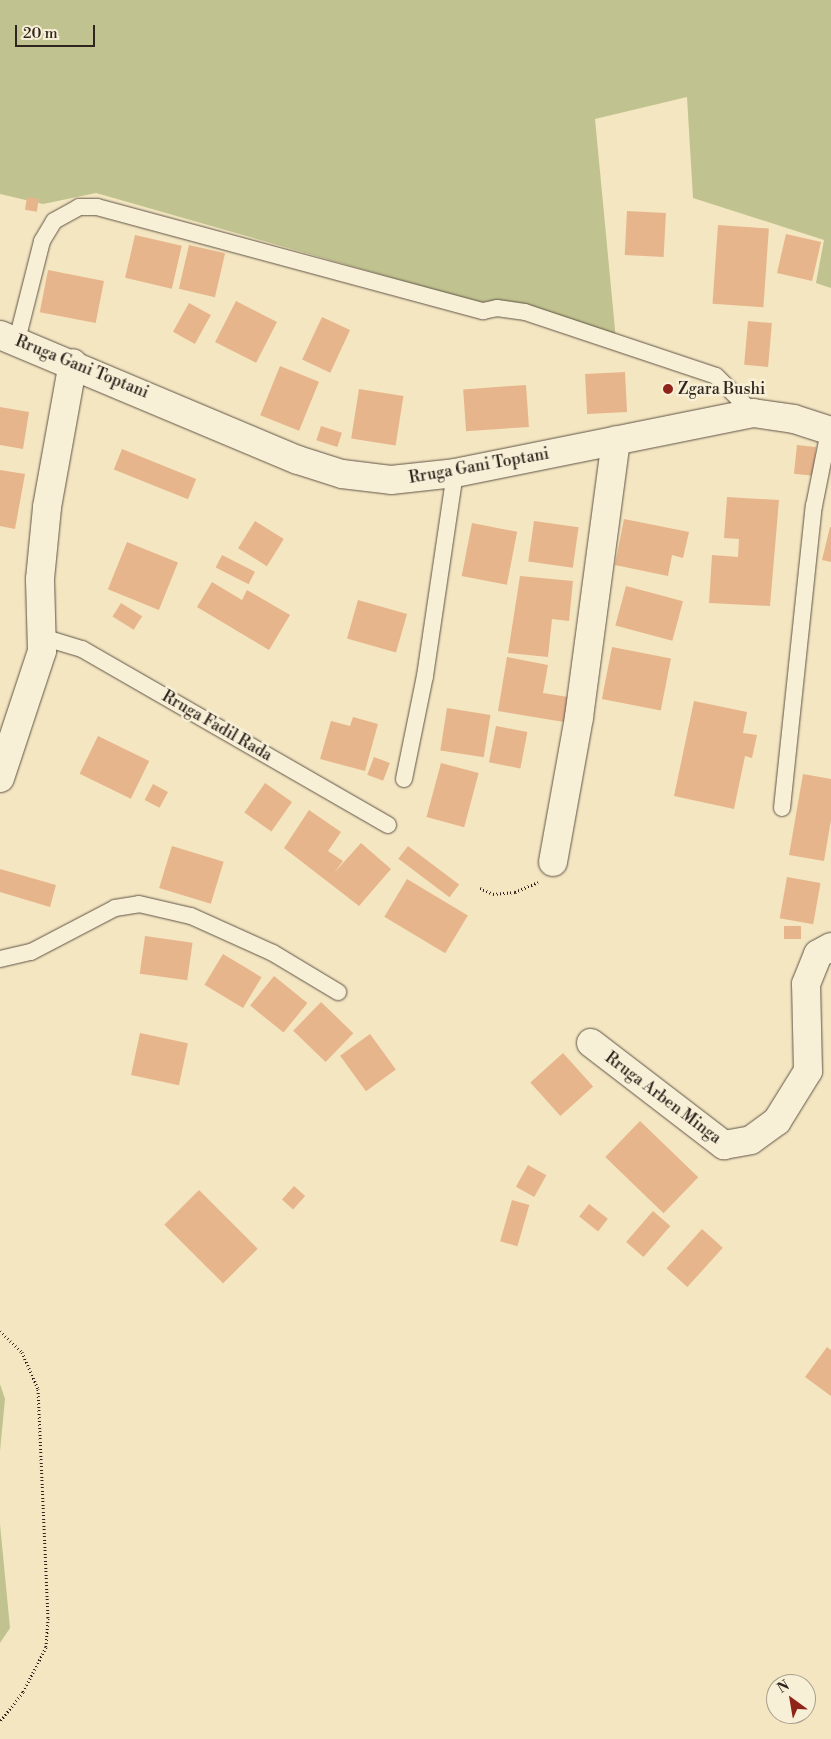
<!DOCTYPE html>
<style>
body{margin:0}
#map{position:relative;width:831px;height:1739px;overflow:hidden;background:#f4e6c1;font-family:"Libre Bodoni",serif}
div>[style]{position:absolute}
.green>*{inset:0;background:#c0c38f}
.building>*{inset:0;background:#e7b58c;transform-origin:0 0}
.path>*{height:3px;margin-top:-1.5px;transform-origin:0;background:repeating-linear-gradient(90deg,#2f241e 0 1px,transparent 0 3.5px)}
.roads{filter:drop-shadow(0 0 1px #605447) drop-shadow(0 0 1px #605447)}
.lane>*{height:16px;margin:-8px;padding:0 8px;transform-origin:8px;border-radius:8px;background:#f8efd7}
.street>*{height:28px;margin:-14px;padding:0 14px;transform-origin:14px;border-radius:14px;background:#f8efd7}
.secondary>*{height:28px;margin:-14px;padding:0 14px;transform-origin:14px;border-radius:14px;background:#f8efd7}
.dots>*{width:14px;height:14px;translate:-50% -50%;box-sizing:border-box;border:2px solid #f8efd7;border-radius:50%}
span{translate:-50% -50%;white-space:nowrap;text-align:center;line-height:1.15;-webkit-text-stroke:5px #f8efd7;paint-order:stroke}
.street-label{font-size:16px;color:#2f241e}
.poi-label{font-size:16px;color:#2f241e}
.left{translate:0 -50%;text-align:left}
.north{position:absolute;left:766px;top:1674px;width:50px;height:50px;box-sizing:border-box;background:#f8efd7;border:1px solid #a89e8d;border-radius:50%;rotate:328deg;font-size:14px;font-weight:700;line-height:20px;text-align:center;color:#2f241e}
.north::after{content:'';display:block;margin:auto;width:18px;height:22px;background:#8f2418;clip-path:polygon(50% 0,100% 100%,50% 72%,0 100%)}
.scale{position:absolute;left:15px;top:25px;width:80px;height:22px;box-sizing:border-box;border:2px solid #2f241e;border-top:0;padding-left:6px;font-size:15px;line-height:18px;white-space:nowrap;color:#2f241e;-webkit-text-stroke:4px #f8efd7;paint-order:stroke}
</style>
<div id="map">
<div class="green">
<div style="clip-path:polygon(0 0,831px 0,831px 288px,816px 283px,824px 240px,693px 198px,687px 97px,595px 119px,616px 340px,504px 301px,491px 306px,96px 193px,43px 204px,0 194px)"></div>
<div style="clip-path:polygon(0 1384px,5px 1399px,0 1451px)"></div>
<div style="clip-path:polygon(0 1524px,10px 1628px,0 1643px)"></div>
</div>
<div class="building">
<div style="left:27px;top:197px;width:12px;height:13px;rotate:9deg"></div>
<div style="left:627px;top:211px;width:39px;height:44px;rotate:3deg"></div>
<div style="left:718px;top:225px;width:51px;height:79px;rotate:4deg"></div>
<div style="left:786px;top:234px;width:36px;height:40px;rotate:13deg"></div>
<div style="left:135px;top:235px;width:48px;height:44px;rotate:13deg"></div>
<div style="left:189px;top:245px;width:37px;height:45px;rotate:13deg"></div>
<div style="left:48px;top:270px;width:57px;height:43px;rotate:11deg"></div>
<div style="left:236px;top:301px;width:46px;height:46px;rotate:27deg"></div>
<div style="left:189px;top:303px;width:25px;height:33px;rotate:29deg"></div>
<div style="left:322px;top:317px;width:31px;height:47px;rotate:25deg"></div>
<div style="left:748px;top:321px;width:24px;height:44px;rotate:5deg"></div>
<div style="left:280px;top:366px;width:42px;height:53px;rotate:22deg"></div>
<div style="left:625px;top:372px;width:40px;height:40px;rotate:87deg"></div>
<div style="left:526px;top:385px;width:42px;height:63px;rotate:86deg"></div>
<div style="left:359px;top:389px;width:45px;height:50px;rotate:9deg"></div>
<div style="clip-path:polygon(0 407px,29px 412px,23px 449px,0 445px)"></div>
<div style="left:321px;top:426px;width:22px;height:15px;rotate:18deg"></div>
<div style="left:797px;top:445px;width:19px;height:29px;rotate:6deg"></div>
<div style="left:122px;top:449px;width:80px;height:22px;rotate:22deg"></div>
<div style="clip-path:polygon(0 470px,25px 474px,15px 529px,0 526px)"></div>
<div style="clip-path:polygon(727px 497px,779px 500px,770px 606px,709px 603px,712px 555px,738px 557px,739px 539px,724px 538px)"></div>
<div style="clip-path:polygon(624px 519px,689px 532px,683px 558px,672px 555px,668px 576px,615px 565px)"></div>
<div style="left:255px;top:521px;width:34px;height:32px;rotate:32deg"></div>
<div style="left:534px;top:521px;width:45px;height:41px;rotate:8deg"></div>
<div style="left:472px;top:523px;width:46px;height:54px;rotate:11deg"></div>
<div style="clip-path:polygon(830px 527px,831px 527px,831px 562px,822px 560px)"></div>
<div style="left:127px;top:542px;width:55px;height:51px;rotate:22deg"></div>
<div style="left:222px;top:555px;width:37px;height:14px;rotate:27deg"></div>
<div style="clip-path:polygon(520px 576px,573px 581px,569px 621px,552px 619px,548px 657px,508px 653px)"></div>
<div style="clip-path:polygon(212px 582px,242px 600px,247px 590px,290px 615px,269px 650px,197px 607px)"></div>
<div style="left:626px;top:586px;width:59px;height:41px;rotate:15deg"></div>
<div style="left:358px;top:600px;width:51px;height:40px;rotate:16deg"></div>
<div style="left:121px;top:603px;width:25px;height:16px;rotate:32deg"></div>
<div style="left:612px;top:647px;width:60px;height:53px;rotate:11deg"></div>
<div style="clip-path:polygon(507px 657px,548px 665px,543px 693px,568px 697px,564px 722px,498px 711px)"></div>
<div style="clip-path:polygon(694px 701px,747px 712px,743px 733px,757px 735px,752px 758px,745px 756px,734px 809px,674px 796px)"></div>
<div style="left:447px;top:708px;width:44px;height:43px;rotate:9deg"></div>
<div style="clip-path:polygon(353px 717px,378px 724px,365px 771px,320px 759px,331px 721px,350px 726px)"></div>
<div style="left:496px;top:726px;width:32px;height:37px;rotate:11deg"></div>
<div style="left:98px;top:736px;width:57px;height:42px;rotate:26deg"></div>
<div style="left:374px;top:757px;width:17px;height:19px;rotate:21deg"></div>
<div style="left:441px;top:763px;width:39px;height:56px;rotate:15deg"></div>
<div style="clip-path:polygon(803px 774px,831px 779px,831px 820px,824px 861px,789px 855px)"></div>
<div style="left:265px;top:783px;width:33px;height:36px;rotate:35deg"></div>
<div style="left:153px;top:784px;width:17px;height:18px;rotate:28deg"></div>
<div style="clip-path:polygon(309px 810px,341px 832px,328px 851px,343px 861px,334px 873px,361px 843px,391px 869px,359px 906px,284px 848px)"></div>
<div style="left:172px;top:846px;width:54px;height:44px;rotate:17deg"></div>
<div style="left:408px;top:846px;width:64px;height:16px;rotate:37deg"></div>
<div style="clip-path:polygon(0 869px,56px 885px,50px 907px,0 892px)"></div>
<div style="left:787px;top:877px;width:34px;height:42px;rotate:10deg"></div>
<div style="left:407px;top:879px;width:71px;height:44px;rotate:31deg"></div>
<div style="left:784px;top:926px;width:17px;height:13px"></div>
<div style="left:145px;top:936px;width:48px;height:38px;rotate:8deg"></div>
<div style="left:223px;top:954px;width:45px;height:36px;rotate:31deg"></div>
<div style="left:274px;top:976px;width:43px;height:38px;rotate:39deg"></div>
<div style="left:321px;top:1002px;width:45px;height:40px;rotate:44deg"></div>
<div style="left:140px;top:1033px;width:49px;height:43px;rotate:12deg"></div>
<div style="left:370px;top:1034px;width:44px;height:37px;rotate:54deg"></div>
<div style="left:563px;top:1053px;width:45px;height:44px;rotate:48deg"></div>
<div style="left:640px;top:1121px;width:81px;height:50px;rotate:44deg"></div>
<div style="left:528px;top:1165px;width:21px;height:25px;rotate:29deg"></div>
<div style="left:294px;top:1186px;width:15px;height:18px;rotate:42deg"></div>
<div style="left:199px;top:1190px;width:83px;height:49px;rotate:45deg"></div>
<div style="left:512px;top:1200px;width:18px;height:43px;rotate:16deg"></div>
<div style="left:589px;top:1204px;width:24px;height:16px;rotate:38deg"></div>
<div style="left:653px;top:1211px;width:23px;height:41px;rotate:41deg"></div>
<div style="left:702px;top:1229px;width:28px;height:53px;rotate:42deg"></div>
<div style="clip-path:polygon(827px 1347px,831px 1350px,831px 1396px,805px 1377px)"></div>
</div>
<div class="path">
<div style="left:480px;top:888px;width:14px;rotate:25deg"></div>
<div style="left:493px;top:894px;width:22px;rotate:-5deg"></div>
<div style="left:515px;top:892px;width:25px;rotate:-23deg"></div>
<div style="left:0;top:1331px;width:30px;rotate:44deg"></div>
<div style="left:22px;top:1352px;width:40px;rotate:66.6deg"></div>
<div style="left:38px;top:1389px;width:229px;rotate:87.5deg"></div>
<div style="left:48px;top:1618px;width:29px;rotate:94deg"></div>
<div style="left:46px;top:1647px;width:51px;rotate:117.1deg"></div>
<div style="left:23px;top:1692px;width:37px;rotate:128deg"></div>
</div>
<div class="roads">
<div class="lane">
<div style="left:17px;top:340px;width:102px;rotate:-75.8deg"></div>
<div style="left:42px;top:241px;width:23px;rotate:-59deg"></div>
<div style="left:54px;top:221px;width:29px;rotate:-29deg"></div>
<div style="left:79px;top:207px;width:18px"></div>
<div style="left:97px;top:207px;width:400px;rotate:15.1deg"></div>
<div style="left:483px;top:311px;width:14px;rotate:-12deg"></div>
<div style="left:497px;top:308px;width:28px;rotate:8deg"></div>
<div style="left:525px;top:312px;width:201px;rotate:18.5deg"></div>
<div style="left:716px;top:376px;width:52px;rotate:45deg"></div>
<div style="left:42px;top:637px;width:42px;rotate:16.7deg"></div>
<div style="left:82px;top:649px;width:353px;rotate:29.9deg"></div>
<div style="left:404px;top:779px;width:105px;rotate:-78.5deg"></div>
<div style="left:425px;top:676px;width:205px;rotate:-81.6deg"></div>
<div style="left:782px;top:808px;width:304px;rotate:-84deg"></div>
<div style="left:814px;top:506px;width:76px;rotate:-78.7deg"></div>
<div style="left:0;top:959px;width:32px;rotate:-13deg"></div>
<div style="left:31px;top:952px;width:95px;rotate:-27.6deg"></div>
<div style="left:115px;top:908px;width:24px;rotate:-9deg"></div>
<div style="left:139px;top:904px;width:53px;rotate:13deg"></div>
<div style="left:191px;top:916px;width:90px;rotate:24.3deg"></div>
<div style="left:273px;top:953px;width:76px;rotate:31deg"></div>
</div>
<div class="street">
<div style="left:0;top:778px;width:134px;rotate:-71.7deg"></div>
<div style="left:42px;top:651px;width:72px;rotate:-91.6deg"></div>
<div style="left:40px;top:579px;width:72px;rotate:-84.4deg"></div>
<div style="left:47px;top:507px;width:146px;rotate:-79.8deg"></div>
<div style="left:553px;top:862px;width:147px;rotate:-79.8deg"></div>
<div style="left:579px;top:717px;width:279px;rotate:-82.4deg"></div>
<div style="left:591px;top:1043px;width:168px;rotate:37.5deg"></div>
<div style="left:724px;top:1145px;width:27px;rotate:-10deg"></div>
<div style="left:751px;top:1140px;width:32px;rotate:-36deg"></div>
<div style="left:777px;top:1121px;width:59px;rotate:-58.2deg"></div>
<div style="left:808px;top:1071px;width:87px;rotate:-91.3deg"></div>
<div style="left:806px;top:984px;width:32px;rotate:-68deg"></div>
<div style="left:818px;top:954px;width:15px;rotate:-28deg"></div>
</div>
<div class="secondary">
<div style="left:0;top:335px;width:323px;rotate:22.8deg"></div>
<div style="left:298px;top:460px;width:46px;rotate:17.7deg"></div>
<div style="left:342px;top:474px;width:49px;rotate:7deg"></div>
<div style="left:391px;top:480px;width:64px;rotate:-6.2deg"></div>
<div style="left:455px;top:473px;width:304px;rotate:-11.4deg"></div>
<div style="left:753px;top:413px;width:41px;rotate:8.3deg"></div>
<div style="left:794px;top:419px;width:39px;rotate:18deg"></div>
</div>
</div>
<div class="dots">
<div style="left:668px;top:389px;background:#8f2418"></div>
</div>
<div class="street-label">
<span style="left:82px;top:367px;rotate:22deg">Rruga Gani Toptani</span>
<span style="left:479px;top:466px;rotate:-10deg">Rruga Gani Toptani</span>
<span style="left:217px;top:726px;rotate:30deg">Rruga Fadil Rada</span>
<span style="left:663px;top:1098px;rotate:37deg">Rruga Arben Minga</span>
</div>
<div class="poi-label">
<span class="left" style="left:678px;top:389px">Zgara Bushi</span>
</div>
<div class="north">N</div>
<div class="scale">20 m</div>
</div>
